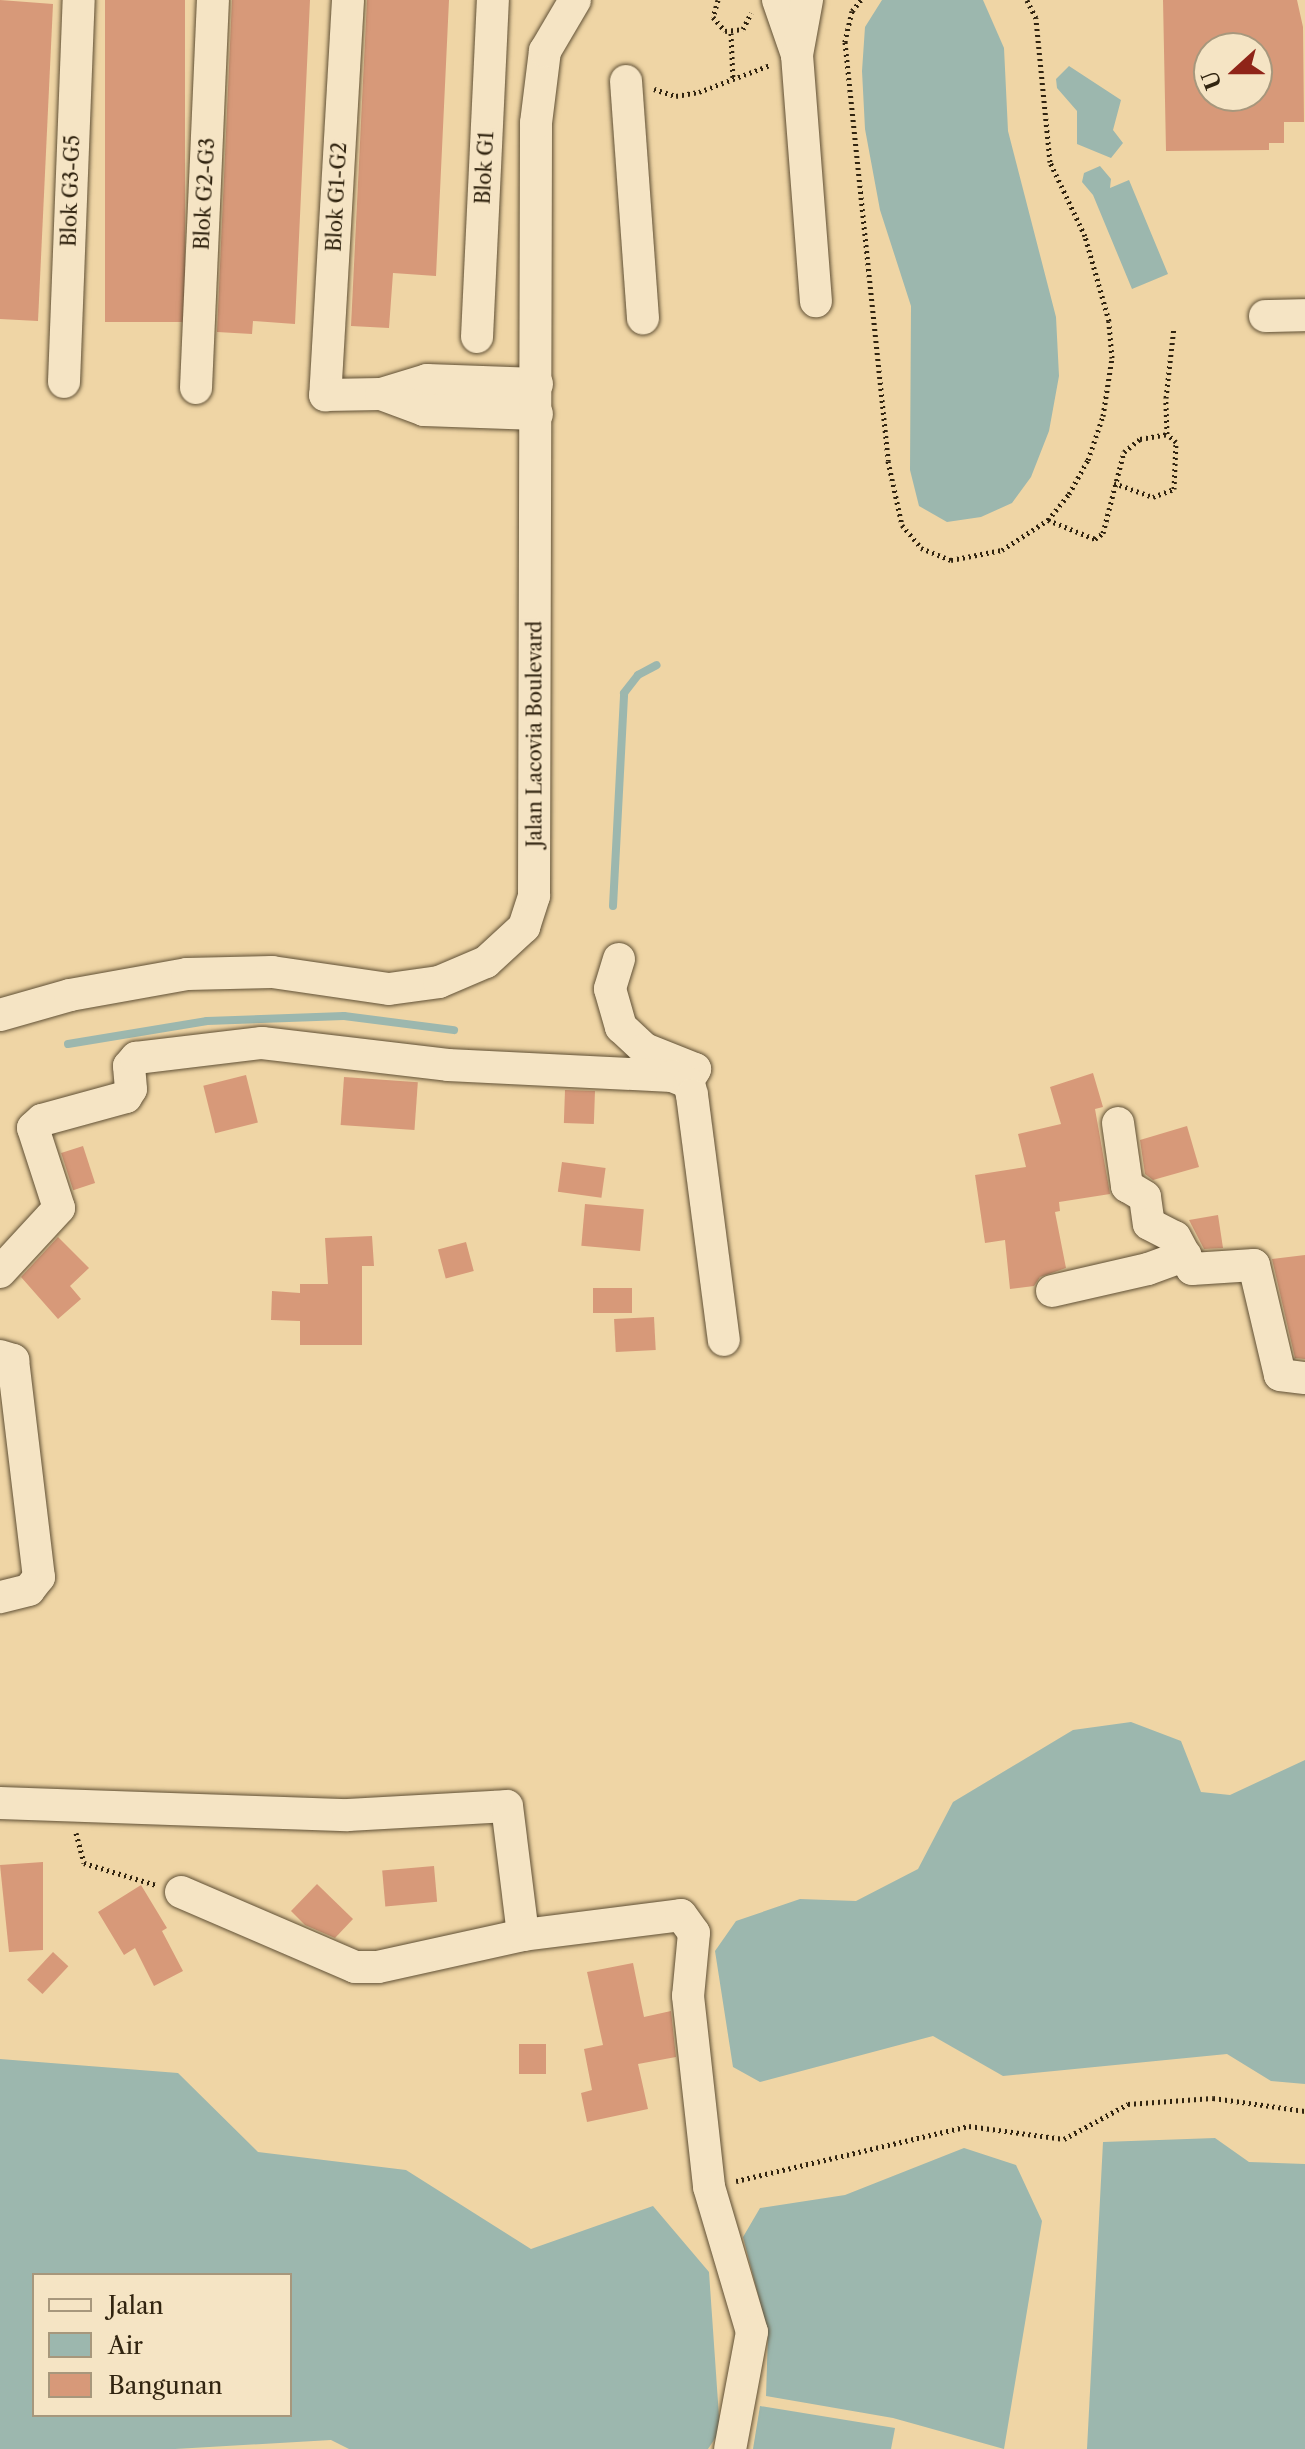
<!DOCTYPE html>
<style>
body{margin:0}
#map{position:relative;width:1305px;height:2449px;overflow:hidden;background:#efd5a5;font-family:"Libre Caslon Text",serif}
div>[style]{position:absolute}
.water>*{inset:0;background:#9cb7ae}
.stream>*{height:8px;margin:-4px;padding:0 4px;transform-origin:4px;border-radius:4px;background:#9cb7ae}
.building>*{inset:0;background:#d79979;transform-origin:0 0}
.path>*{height:5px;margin-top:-2.5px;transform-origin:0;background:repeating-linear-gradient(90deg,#312410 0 2px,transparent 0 6px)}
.roads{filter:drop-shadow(0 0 2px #605035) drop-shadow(0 0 2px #605035)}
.minor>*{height:32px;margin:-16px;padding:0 16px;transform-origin:16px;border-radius:16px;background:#f5e4c4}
span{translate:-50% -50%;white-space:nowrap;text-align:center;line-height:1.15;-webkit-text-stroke:6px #f5e4c4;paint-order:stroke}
.street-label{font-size:20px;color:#312410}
.legend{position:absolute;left:32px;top:2273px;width:260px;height:144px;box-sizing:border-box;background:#f5e4c4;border:2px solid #a7977c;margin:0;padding:10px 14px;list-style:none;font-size:24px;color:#312410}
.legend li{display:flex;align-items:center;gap:16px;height:40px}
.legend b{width:40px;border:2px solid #a7977c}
.north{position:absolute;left:1193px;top:32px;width:80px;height:80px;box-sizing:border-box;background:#f5e4c4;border:2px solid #a7977c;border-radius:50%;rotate:249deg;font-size:22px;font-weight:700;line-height:32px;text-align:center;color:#312410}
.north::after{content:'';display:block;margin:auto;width:28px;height:36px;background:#8f2418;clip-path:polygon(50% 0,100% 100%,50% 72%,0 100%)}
</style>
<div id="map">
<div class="water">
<div style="clip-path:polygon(882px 0,983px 0,1004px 48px,1008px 131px,1056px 317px,1059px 376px,1049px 431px,1031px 477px,1012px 503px,981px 517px,947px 522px,919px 506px,910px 470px,911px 306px,880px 210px,865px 129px,862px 71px,865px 27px)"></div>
<div style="clip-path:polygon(1069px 66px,1121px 100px,1113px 130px,1123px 143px,1111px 158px,1077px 144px,1077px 111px,1057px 88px,1056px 79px)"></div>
<div style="clip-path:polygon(1100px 166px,1111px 179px,1110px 188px,1129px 180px,1168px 274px,1132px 289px,1093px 195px,1082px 182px,1084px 173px)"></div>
<div style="clip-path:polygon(1131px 1722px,1181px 1741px,1201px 1792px,1230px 1795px,1305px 1760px,1305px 2084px,1271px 2081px,1227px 2054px,1003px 2076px,933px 2036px,760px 2082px,733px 2067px,715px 1951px,736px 1921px,800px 1899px,856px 1901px,918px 1869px,953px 1802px,1073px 1730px)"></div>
<div style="clip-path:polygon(evenodd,0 2059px,178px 2073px,258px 2152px,406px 2170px,531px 2249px,653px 2206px,709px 2272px,720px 2431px,708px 2449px,349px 2449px,331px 2440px,175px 2449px,0 2449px,0 2059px,34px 2275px,290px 2275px,290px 2415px,34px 2415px,34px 2275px)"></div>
<div style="clip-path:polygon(1215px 2138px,1249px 2162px,1305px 2164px,1305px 2449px,1087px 2449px,1103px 2142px)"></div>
<div style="clip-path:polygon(964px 2148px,1016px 2165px,1042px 2221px,1004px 2449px,893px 2418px,766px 2396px,768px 2333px,743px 2237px,760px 2208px,845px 2195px)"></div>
<div style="clip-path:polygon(760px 2406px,895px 2428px,891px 2449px,753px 2449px)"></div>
</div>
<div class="stream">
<div style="left:613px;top:906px;width:213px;rotate:-87deg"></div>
<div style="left:624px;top:693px;width:23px;rotate:-52deg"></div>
<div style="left:638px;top:675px;width:21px;rotate:-28deg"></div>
<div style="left:68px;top:1044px;width:141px;rotate:-9.4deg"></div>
<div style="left:207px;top:1021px;width:137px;rotate:-2.1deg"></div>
<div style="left:344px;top:1016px;width:111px;rotate:7.3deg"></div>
</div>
<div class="building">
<div style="clip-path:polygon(0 0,53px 4px,38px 321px,0 319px)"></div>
<div style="left:105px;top:0;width:80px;height:322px"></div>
<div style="clip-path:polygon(232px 0,310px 0,295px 324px,253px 321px,252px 334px,217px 332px)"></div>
<div style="clip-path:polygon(367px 0,449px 0,436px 276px,393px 273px,389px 328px,351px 326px)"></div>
<div style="clip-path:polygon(evenodd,1163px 0,1297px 0,1303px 27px,1304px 122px,1284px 122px,1284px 143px,1269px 143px,1269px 150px,1166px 151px,1163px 0,1209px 48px,1257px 48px,1257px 96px,1209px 96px,1209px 48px)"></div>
<div style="clip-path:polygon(1093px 1073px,1103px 1107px,1095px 1109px,1110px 1194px,1059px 1202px,1060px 1211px,1055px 1212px,1066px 1268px,1040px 1277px,1034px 1286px,1010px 1289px,1005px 1240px,985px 1243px,975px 1175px,1026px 1167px,1018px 1134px,1061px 1124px,1050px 1087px)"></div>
<div style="left:246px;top:1075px;width:49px;height:44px;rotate:76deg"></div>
<div style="left:344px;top:1077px;width:74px;height:48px;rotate:4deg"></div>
<div style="left:565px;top:1090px;width:30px;height:33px;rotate:2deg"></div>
<div style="clip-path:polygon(1187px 1126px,1199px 1167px,1153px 1180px,1145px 1174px,1140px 1140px)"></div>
<div style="left:83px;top:1146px;width:39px;height:23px;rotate:72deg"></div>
<div style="left:562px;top:1162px;width:44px;height:30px;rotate:8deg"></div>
<div style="left:585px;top:1204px;width:59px;height:42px;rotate:5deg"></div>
<div style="clip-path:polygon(1218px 1215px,1223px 1248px,1204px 1249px,1189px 1220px)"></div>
<div style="clip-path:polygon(372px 1236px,374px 1266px,362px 1266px,362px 1345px,300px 1345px,300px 1321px,271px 1320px,272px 1291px,300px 1293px,300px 1284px,328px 1284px,325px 1238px)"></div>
<div style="clip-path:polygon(58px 1237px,89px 1268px,70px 1286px,81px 1299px,58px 1319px,21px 1277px)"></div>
<div style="left:466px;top:1242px;width:30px;height:29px;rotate:75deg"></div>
<div style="clip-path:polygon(1305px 1255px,1305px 1359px,1295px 1358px,1272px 1259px)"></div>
<div style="left:593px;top:1288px;width:39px;height:25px"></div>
<div style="left:654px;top:1317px;width:33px;height:40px;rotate:87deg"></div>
<div style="clip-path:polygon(43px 1862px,43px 1950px,9px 1952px,0 1865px)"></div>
<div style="left:434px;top:1866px;width:36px;height:52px;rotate:85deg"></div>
<div style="clip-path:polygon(317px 1884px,353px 1919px,335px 1938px,305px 1925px,291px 1911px)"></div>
<div style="clip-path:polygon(141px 1885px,167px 1928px,162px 1931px,183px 1971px,154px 1986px,135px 1948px,124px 1955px,98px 1912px)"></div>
<div style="left:53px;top:1952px;width:21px;height:38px;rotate:43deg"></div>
<div style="clip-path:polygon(633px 1963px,644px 2017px,671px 2011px,676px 2057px,638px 2064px,648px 2109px,587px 2122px,581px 2093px,592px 2090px,584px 2049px,603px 2045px,587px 1972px)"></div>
<div style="left:519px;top:2044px;width:27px;height:30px"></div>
</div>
<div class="path">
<div style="left:718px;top:0;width:18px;rotate:106deg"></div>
<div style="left:713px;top:17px;width:18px;rotate:49deg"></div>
<div style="left:725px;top:31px;width:18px;rotate:-6deg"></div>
<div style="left:743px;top:29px;width:18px;rotate:-63deg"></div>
<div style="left:861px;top:0;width:14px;rotate:129deg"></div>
<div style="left:852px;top:11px;width:32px;rotate:103deg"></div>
<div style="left:845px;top:42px;width:421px;rotate:84.1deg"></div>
<div style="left:888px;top:461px;width:66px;rotate:77.7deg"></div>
<div style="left:902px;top:525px;width:30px;rotate:50deg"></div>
<div style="left:921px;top:548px;width:32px;rotate:22deg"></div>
<div style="left:951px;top:560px;width:52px;rotate:-11.1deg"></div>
<div style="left:1002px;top:550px;width:55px;rotate:-33.1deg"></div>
<div style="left:1048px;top:520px;width:33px;rotate:-51deg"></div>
<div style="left:1069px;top:494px;width:39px;rotate:-61deg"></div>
<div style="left:1088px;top:460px;width:46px;rotate:-71.2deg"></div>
<div style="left:1103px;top:416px;width:59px;rotate:-81.2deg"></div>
<div style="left:1112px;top:358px;width:37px;rotate:-95deg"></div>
<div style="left:1109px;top:321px;width:88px;rotate:-105.8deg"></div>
<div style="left:1085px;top:236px;width:82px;rotate:-115.3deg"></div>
<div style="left:1050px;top:162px;width:145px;rotate:-95.6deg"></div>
<div style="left:1036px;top:18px;width:20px;rotate:-117deg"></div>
<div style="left:731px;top:33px;width:47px;rotate:87.6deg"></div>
<div style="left:654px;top:89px;width:23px;rotate:18deg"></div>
<div style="left:676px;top:96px;width:23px;rotate:-10deg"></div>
<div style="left:699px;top:92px;width:76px;rotate:-20.8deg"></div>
<div style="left:1114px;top:483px;width:41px;rotate:19.7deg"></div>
<div style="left:1153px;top:497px;width:22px;rotate:-21deg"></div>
<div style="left:1174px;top:489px;width:47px;rotate:-87.6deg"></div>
<div style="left:1176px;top:442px;width:12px;rotate:-138deg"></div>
<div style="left:1167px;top:434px;width:36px;rotate:-92deg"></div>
<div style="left:1166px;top:398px;width:71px;rotate:-83.6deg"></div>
<div style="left:1048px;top:520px;width:51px;rotate:22deg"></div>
<div style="left:1095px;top:539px;width:10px;rotate:-37deg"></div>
<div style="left:1103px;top:533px;width:84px;rotate:-75.5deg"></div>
<div style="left:1124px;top:452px;width:21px;rotate:-39deg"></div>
<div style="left:1140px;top:439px;width:27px;rotate:-10deg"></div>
<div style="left:76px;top:1833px;width:31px;rotate:75deg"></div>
<div style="left:84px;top:1863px;width:75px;rotate:17deg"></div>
<div style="left:736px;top:2181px;width:239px;rotate:-13.3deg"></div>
<div style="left:969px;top:2126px;width:96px;rotate:7.8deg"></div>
<div style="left:1064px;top:2139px;width:73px;rotate:-28.7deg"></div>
<div style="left:1128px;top:2104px;width:85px;rotate:-4deg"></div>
<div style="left:1213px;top:2098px;width:93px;rotate:8deg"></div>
</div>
<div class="roads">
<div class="minor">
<div style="left:348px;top:0;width:396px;rotate:93.3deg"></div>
<div style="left:325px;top:395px;width:56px;rotate:-1deg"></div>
<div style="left:778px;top:0;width:58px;rotate:70.9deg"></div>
<div style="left:797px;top:55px;width:56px;rotate:-79.7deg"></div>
<div style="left:797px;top:55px;width:247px;rotate:85.6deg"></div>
<div style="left:626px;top:81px;width:238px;rotate:85.9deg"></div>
<div style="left:1265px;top:316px;width:40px;rotate:-1.4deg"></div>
<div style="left:477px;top:337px;width:337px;rotate:-87.3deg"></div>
<div style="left:64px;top:382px;width:382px;rotate:-87.8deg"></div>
<div style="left:537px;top:384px;width:110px;rotate:-177.9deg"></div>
<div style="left:427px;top:380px;width:48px;rotate:163.1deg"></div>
<div style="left:381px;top:394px;width:46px;rotate:20.4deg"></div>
<div style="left:424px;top:410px;width:113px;rotate:2deg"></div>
<div style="left:196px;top:388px;width:388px;rotate:-87.5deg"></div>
<div style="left:619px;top:959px;width:31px;rotate:107deg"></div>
<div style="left:610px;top:989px;width:40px;rotate:74deg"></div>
<div style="left:621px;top:1027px;width:33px;rotate:43deg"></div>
<div style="left:645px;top:1049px;width:54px;rotate:21.8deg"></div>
<div style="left:695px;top:1069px;width:4px;rotate:117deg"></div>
<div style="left:0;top:1015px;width:73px;rotate:-15.9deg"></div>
<div style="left:70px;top:995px;width:119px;rotate:-10.2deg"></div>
<div style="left:187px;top:974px;width:85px;rotate:-1.3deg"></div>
<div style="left:272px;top:972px;width:118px;rotate:8.3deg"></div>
<div style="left:389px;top:989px;width:50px;rotate:-8deg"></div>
<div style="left:439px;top:982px;width:51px;rotate:-23.1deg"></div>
<div style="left:486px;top:962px;width:52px;rotate:-42.6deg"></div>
<div style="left:524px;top:927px;width:33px;rotate:-72deg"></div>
<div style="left:534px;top:896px;width:773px;rotate:-89.85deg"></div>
<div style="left:536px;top:123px;width:73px;rotate:-82.9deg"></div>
<div style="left:545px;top:51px;width:59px;rotate:-59.5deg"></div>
<div style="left:1118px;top:1123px;width:64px;rotate:81.9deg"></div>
<div style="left:1127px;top:1186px;width:21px;rotate:31deg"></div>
<div style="left:1145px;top:1197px;width:27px;rotate:82deg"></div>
<div style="left:1149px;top:1224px;width:29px;rotate:27deg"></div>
<div style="left:1175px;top:1237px;width:36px;rotate:62deg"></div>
<div style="left:1192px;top:1269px;width:62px;rotate:-3.7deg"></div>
<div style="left:1254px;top:1265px;width:113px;rotate:76.7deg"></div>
<div style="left:1280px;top:1375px;width:25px;rotate:7deg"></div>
<div style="left:0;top:1272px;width:87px;rotate:-47.3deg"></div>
<div style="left:59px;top:1208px;width:84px;rotate:-108deg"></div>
<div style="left:33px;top:1128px;width:12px;rotate:-42deg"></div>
<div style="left:42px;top:1120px;width:87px;rotate:-15.3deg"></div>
<div style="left:126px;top:1097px;width:9px;rotate:-58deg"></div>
<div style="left:131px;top:1089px;width:23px;rotate:-95deg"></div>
<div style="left:129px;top:1066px;width:11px;rotate:-49deg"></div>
<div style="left:136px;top:1058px;width:127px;rotate:-6.8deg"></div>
<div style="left:262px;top:1043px;width:187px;rotate:6.7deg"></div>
<div style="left:448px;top:1065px;width:224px;rotate:2.8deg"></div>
<div style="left:672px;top:1076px;width:18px;rotate:22deg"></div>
<div style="left:689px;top:1083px;width:12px;rotate:76deg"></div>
<div style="left:692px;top:1095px;width:247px;rotate:82.6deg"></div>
<div style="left:1052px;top:1291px;width:98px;rotate:-12.9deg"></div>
<div style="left:1148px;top:1269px;width:40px;rotate:-20.2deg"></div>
<div style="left:0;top:1356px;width:14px;rotate:17deg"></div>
<div style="left:13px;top:1360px;width:219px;rotate:83.2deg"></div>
<div style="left:39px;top:1577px;width:16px;rotate:128deg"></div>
<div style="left:29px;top:1590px;width:30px;rotate:166deg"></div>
<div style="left:0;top:1803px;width:348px;rotate:2deg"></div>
<div style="left:348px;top:1815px;width:159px;rotate:-3.2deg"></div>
<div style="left:507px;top:1806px;width:130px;rotate:82.9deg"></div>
<div style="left:181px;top:1892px;width:189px;rotate:23.3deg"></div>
<div style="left:355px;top:1967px;width:23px"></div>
<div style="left:378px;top:1967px;width:148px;rotate:-12.4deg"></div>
<div style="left:523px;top:1935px;width:159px;rotate:-7.2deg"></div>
<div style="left:681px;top:1915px;width:22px;rotate:54deg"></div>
<div style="left:694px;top:1933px;width:63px;rotate:95.4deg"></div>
<div style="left:688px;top:1996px;width:192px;rotate:83.7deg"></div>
<div style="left:709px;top:2187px;width:151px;rotate:73.5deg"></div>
<div style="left:752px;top:2332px;width:119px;rotate:100.6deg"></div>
</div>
</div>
<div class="street-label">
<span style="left:485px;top:168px;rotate:-87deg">Blok G1</span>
<span style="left:71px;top:191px;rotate:-88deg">Blok G3-G5</span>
<span style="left:205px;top:194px;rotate:-87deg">Blok G2-G3</span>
<span style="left:337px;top:197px;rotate:-87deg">Blok G1-G2</span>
<span style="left:535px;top:734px;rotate:-90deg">Jalan Lacovia Boulevard</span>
</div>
<ul class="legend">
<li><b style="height:10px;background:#f5e4c4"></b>Jalan</li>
<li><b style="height:22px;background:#9cb7ae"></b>Air</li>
<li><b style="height:22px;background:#d79979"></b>Bangunan</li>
</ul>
<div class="north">U</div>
</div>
